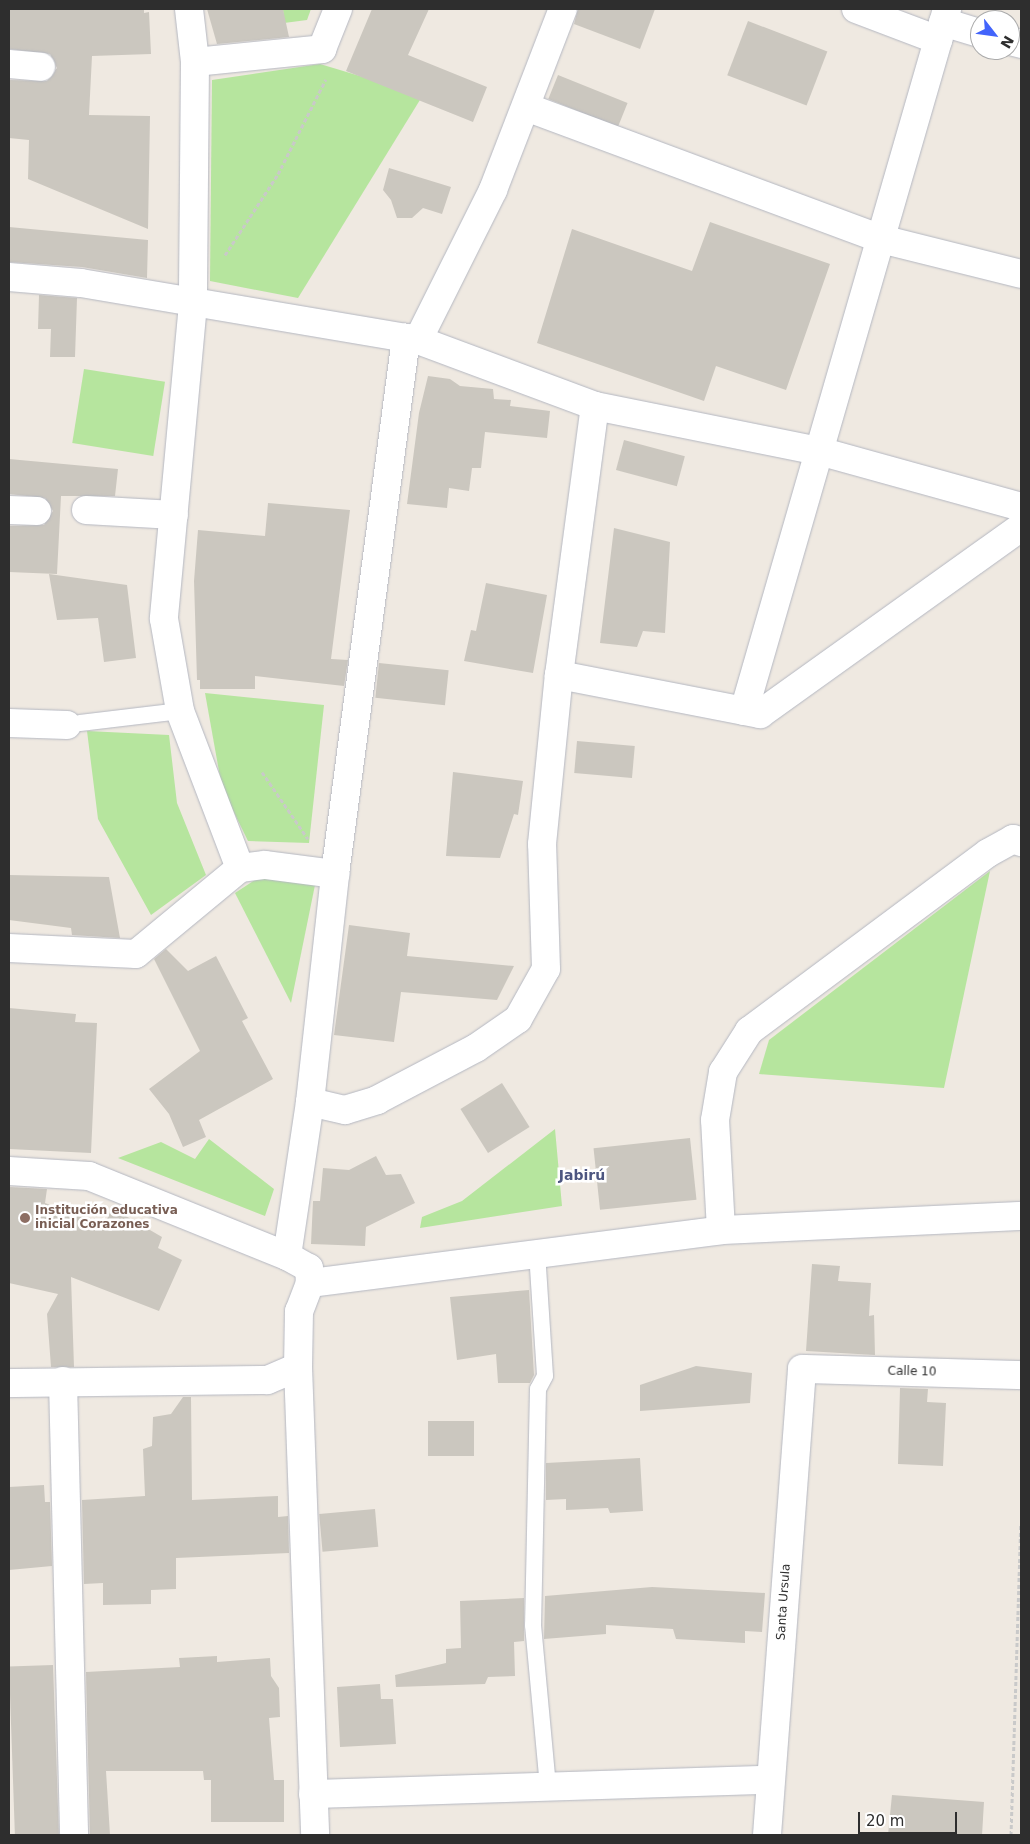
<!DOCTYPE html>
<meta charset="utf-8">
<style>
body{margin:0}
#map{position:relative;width:1030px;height:1844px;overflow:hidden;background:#efe9e1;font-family:"DejaVu Sans",sans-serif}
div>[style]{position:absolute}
.green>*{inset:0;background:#b6e59e;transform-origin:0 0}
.building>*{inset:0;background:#cbc7bf;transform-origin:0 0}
.path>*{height:3px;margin-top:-1.5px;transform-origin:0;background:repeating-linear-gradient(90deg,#c9c9c9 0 4px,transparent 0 6.5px)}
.roads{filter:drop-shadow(0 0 1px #b4b7c1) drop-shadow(0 0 1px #b4b7c1)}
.lane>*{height:16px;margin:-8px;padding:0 8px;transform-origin:8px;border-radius:8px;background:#fff}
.street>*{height:28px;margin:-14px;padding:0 14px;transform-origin:14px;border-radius:14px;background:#fff}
.dots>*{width:14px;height:14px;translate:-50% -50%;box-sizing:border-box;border:2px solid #fff;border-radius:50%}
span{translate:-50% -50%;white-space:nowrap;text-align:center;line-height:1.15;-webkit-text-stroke:5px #fff;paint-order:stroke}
.education-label{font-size:12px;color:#785e54;font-weight:700}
.left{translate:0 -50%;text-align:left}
.street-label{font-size:12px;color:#2e2e2e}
.neighbourhood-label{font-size:14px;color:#4d5680;font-weight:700}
.frame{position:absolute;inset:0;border:10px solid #2e2e2e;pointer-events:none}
.north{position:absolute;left:970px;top:10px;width:50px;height:50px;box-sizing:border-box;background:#fff;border:1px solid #ababab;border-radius:50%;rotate:120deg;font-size:14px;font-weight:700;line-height:20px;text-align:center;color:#2e2e2e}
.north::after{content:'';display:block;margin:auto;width:18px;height:22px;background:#4264fb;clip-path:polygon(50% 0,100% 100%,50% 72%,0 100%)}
.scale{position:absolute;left:858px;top:1812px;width:99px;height:22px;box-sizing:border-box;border:2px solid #2e2e2e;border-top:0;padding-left:6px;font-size:15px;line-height:18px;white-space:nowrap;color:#2e2e2e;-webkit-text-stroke:4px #fff;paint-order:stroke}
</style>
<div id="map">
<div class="green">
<div style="clip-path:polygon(283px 9px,311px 9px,307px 20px,284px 23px)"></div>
<div style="clip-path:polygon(320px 64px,423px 95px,298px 298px,210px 281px,212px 80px)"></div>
<div style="left:84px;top:369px;width:82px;height:75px;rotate:9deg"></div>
<div style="clip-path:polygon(205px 693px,324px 705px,309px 843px,248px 841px,222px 788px)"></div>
<div style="clip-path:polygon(87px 731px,169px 735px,177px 803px,206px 875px,151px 915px,98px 819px)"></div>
<div style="clip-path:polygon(990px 871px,944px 1088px,759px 1074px,769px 1040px)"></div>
<div style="clip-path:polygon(264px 874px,315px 885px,291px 1003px,235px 893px)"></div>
<div style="clip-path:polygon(555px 1129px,562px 1206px,420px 1228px,422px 1217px,462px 1201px)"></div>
<div style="clip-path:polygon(209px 1139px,274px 1189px,265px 1216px,118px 1158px,161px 1142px,195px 1159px)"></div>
</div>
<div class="building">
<div style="clip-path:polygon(9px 9px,144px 9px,144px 13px,149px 12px,151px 54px,92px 56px,89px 115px,150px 116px,148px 229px,28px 179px,29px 140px,9px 138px,9px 80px,47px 81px,57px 68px,50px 54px,9px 49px)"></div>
<div style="clip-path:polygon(207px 9px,283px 9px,289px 37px,217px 44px)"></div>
<div style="clip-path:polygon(372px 9px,429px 9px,408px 55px,487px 87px,473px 122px,346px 71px)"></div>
<div style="clip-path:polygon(578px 9px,655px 9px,640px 49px,574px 24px)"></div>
<div style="left:748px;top:21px;width:85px;height:58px;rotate:21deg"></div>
<div style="left:558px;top:75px;width:75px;height:26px;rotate:22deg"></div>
<div style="clip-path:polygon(389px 168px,451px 187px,442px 214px,423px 208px,412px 218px,397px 218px,391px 200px,383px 190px)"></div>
<div style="clip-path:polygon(710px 222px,830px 264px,786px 390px,716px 366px,704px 401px,537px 343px,572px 229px,692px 271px)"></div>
<div style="clip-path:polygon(9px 227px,148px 240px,147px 278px,82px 267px,9px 262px)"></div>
<div style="clip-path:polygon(39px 295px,77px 298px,75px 357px,50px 357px,51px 329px,38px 329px)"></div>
<div style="clip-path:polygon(428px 376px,450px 379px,460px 386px,493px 389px,494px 399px,511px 400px,510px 406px,550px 411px,547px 438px,485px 432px,481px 468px,472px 468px,469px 491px,449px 488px,447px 508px,407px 504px,419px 413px)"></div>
<div style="left:624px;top:440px;width:63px;height:31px;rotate:15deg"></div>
<div style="clip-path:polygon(9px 459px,118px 469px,115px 496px,61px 496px,57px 574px,9px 572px,9px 526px,44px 525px,53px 511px,45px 498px,9px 494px)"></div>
<div style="clip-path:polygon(268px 503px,350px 510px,331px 659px,348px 660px,344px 686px,255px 676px,255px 689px,200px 689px,200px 680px,197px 680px,194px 581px,198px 530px,265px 536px)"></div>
<div style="clip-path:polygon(614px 528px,670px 542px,665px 633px,643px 631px,637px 647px,600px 643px)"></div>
<div style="clip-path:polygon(49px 574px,127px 585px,136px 658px,104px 662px,98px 618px,57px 620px)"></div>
<div style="clip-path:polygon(486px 583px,547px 595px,533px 673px,464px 661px,471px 630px,476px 631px)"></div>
<div style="left:379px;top:663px;width:70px;height:35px;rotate:6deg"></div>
<div style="left:577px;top:741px;width:58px;height:32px;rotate:5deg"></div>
<div style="clip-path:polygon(453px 772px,523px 781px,518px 815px,514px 814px,500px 858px,446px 856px)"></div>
<div style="clip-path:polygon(9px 875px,109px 877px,120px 938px,72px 935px,71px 928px,9px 920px)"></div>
<div style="clip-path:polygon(349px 925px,410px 933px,407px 956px,514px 966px,497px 1000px,401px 992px,394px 1042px,334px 1035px)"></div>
<div style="clip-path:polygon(166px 949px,188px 971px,216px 956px,248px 1018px,242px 1021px,273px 1079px,199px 1120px,206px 1137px,183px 1147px,169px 1114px,149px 1089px,200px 1051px,154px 959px)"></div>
<div style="clip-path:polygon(9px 1008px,76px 1014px,75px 1022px,97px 1023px,91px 1153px,9px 1149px)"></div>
<div style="left:502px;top:1083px;width:52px;height:49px;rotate:58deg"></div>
<div style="left:690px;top:1138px;width:62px;height:97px;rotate:84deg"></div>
<div style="clip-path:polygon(376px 1156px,386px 1175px,401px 1174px,415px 1203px,366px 1227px,365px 1246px,311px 1244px,313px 1201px,320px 1201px,323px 1168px,349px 1170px)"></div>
<div style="clip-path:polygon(9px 1187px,47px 1189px,45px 1203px,104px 1226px,112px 1208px,162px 1237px,158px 1248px,182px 1260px,159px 1311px,71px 1277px,74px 1367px,51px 1367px,47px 1314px,58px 1294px,9px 1283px)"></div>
<div style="clip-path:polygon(812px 1264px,840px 1266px,838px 1281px,871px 1283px,869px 1316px,874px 1315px,875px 1355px,806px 1351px)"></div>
<div style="clip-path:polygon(529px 1290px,534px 1375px,530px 1383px,498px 1383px,496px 1354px,457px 1360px,450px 1297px)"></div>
<div style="clip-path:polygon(696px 1366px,752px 1373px,750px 1403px,640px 1411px,640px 1385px)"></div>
<div style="clip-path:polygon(900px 1388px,928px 1389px,927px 1402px,946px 1403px,943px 1466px,898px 1464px)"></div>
<div style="clip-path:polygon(183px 1397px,191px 1397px,192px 1500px,278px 1496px,278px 1517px,288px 1516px,289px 1553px,176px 1558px,176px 1589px,151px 1590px,151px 1604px,103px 1605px,103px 1583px,84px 1584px,82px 1500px,145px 1496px,143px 1449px,152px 1446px,153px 1417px,171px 1414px)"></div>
<div style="left:428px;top:1421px;width:46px;height:35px"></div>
<div style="clip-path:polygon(640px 1458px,643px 1511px,610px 1513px,608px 1508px,566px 1510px,566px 1499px,546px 1500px,546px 1463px)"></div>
<div style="clip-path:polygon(44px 1485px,45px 1502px,50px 1502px,52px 1566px,9px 1570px,9px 1487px)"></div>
<div style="left:375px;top:1509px;width:38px;height:56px;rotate:85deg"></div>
<div style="clip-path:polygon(652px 1587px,765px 1593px,762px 1632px,745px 1631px,745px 1643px,676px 1639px,673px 1629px,606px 1625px,606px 1634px,544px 1639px,545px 1596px)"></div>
<div style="clip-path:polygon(524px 1598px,524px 1641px,514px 1642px,515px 1676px,488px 1677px,485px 1684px,396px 1687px,395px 1675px,446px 1663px,446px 1649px,461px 1648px,460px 1601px)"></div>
<div style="clip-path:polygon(217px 1656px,217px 1662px,270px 1658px,271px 1676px,279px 1688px,280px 1717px,269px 1718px,274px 1780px,284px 1780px,284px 1822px,211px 1822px,211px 1780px,204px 1780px,203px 1771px,106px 1771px,110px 1835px,90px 1835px,86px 1672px,180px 1667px,179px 1658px)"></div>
<div style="left:53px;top:1665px;width:170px;height:44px;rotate:88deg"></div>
<div style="clip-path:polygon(380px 1684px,381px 1699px,393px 1699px,396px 1744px,340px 1747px,337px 1687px)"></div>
<div style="clip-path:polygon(892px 1795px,984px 1802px,982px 1835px,888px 1835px)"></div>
</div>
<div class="path">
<div style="left:225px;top:255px;width:97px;rotate:-56.8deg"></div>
<div style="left:278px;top:174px;width:106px;rotate:-63.2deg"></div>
<div style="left:262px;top:772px;width:81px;rotate:55.5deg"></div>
<div style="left:1011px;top:1835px;width:311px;rotate:-88.2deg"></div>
</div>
<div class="roads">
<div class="lane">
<div style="left:80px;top:723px;width:101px;rotate:-6.8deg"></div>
<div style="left:537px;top:1252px;width:124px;rotate:86.3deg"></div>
<div style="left:545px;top:1376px;width:15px;rotate:118deg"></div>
<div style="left:538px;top:1389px;width:236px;rotate:91.2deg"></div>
<div style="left:533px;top:1625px;width:163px;rotate:84.7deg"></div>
</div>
<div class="street">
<div style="left:189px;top:9px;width:53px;rotate:83.5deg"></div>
<div style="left:195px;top:62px;width:242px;rotate:90.5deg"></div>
<div style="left:193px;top:304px;width:316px;rotate:95.3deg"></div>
<div style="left:164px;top:619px;width:93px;rotate:80.1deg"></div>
<div style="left:180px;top:711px;width:168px;rotate:69.1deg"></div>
<div style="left:240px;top:868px;width:25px;rotate:-7deg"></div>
<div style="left:265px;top:865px;width:71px;rotate:7.3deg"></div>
<div style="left:856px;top:9px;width:88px;rotate:20.7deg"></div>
<div style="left:943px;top:22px;width:39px;rotate:17deg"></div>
<div style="left:1010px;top:41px;width:11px;rotate:15deg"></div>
<div style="left:195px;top:62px;width:128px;rotate:-5.8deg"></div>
<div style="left:322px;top:49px;width:43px;rotate:-68.2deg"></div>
<div style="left:9px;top:64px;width:32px;rotate:5deg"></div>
<div style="left:526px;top:107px;width:379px;rotate:20.4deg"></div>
<div style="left:881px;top:239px;width:144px;rotate:14deg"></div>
<div style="left:9px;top:277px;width:72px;rotate:4.8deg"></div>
<div style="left:81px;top:283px;width:342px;rotate:9.6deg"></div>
<div style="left:418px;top:340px;width:189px;rotate:20.4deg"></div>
<div style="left:595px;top:406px;width:228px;rotate:11.4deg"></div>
<div style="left:819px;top:451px;width:210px;rotate:15.5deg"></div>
<div style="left:418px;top:340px;width:168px;rotate:-63.4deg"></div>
<div style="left:493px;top:190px;width:194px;rotate:-68.9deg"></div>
<div style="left:9px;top:510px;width:28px;rotate:2deg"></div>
<div style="left:86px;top:510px;width:88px;rotate:3.3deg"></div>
<div style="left:559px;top:675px;width:205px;rotate:11deg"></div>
<div style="left:760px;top:714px;width:321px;rotate:-35.6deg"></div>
<div style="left:744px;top:711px;width:731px;rotate:-73.87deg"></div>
<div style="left:9px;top:723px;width:58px;rotate:2deg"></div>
<div style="left:9px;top:948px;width:127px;rotate:2.7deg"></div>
<div style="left:136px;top:954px;width:135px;rotate:-39.6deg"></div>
<div style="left:310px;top:1102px;width:36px;rotate:13deg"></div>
<div style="left:345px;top:1110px;width:34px;rotate:-17deg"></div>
<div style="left:377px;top:1100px;width:112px;rotate:-27.7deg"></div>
<div style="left:476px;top:1048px;width:51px;rotate:-34.6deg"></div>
<div style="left:518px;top:1019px;width:57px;rotate:-60.8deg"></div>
<div style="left:546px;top:969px;width:125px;rotate:-91.8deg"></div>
<div style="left:542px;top:844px;width:170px;rotate:-84.3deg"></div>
<div style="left:559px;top:675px;width:271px;rotate:-82.4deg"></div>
<div style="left:9px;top:1171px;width:80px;rotate:3.6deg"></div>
<div style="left:89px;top:1176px;width:214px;rotate:22deg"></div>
<div style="left:287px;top:1256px;width:25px;rotate:29deg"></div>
<div style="left:309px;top:1268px;width:15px;rotate:86deg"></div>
<div style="left:310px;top:1283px;width:30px;rotate:111deg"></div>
<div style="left:299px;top:1311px;width:56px;rotate:91deg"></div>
<div style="left:298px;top:1367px;width:34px;rotate:157deg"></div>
<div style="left:267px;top:1380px;width:258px;rotate:179.3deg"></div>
<div style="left:721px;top:1230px;width:110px;rotate:-93.1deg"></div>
<div style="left:715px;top:1120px;width:49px;rotate:-80.5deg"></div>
<div style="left:723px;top:1072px;width:49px;rotate:-57.6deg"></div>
<div style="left:749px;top:1031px;width:298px;rotate:-36.7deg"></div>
<div style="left:988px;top:853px;width:29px;rotate:-29deg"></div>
<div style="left:1013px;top:839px;width:9px;rotate:21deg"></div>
<div style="left:287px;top:1256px;width:156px;rotate:-81.5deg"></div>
<div style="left:310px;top:1102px;width:229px;rotate:-83.7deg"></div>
<div style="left:335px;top:874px;width:541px;rotate:-82.45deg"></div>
<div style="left:310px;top:1283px;width:414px;rotate:-7.3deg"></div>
<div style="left:721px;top:1230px;width:300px;rotate:-2.7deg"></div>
<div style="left:298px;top:1367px;width:468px;rotate:87.9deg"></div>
<div style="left:63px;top:1381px;width:454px;rotate:88.6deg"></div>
<div style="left:313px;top:1794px;width:457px;rotate:-1.8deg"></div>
<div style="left:767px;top:1835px;width:467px;rotate:-85.7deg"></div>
<div style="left:802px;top:1369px;width:219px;rotate:1.6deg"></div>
</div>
</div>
<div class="dots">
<div style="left:25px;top:1218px;background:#8d6e63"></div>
</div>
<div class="education-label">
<span class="left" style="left:35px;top:1218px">Institución educativa<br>inicial Corazones</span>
</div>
<div class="street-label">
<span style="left:912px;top:1372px;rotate:1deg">Calle 10</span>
<span style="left:784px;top:1602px;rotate:-86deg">Santa Ursula</span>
</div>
<div class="neighbourhood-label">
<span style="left:582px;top:1175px">Jabirú</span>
</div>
<div class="frame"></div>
<div class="north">N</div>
<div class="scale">20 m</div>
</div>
